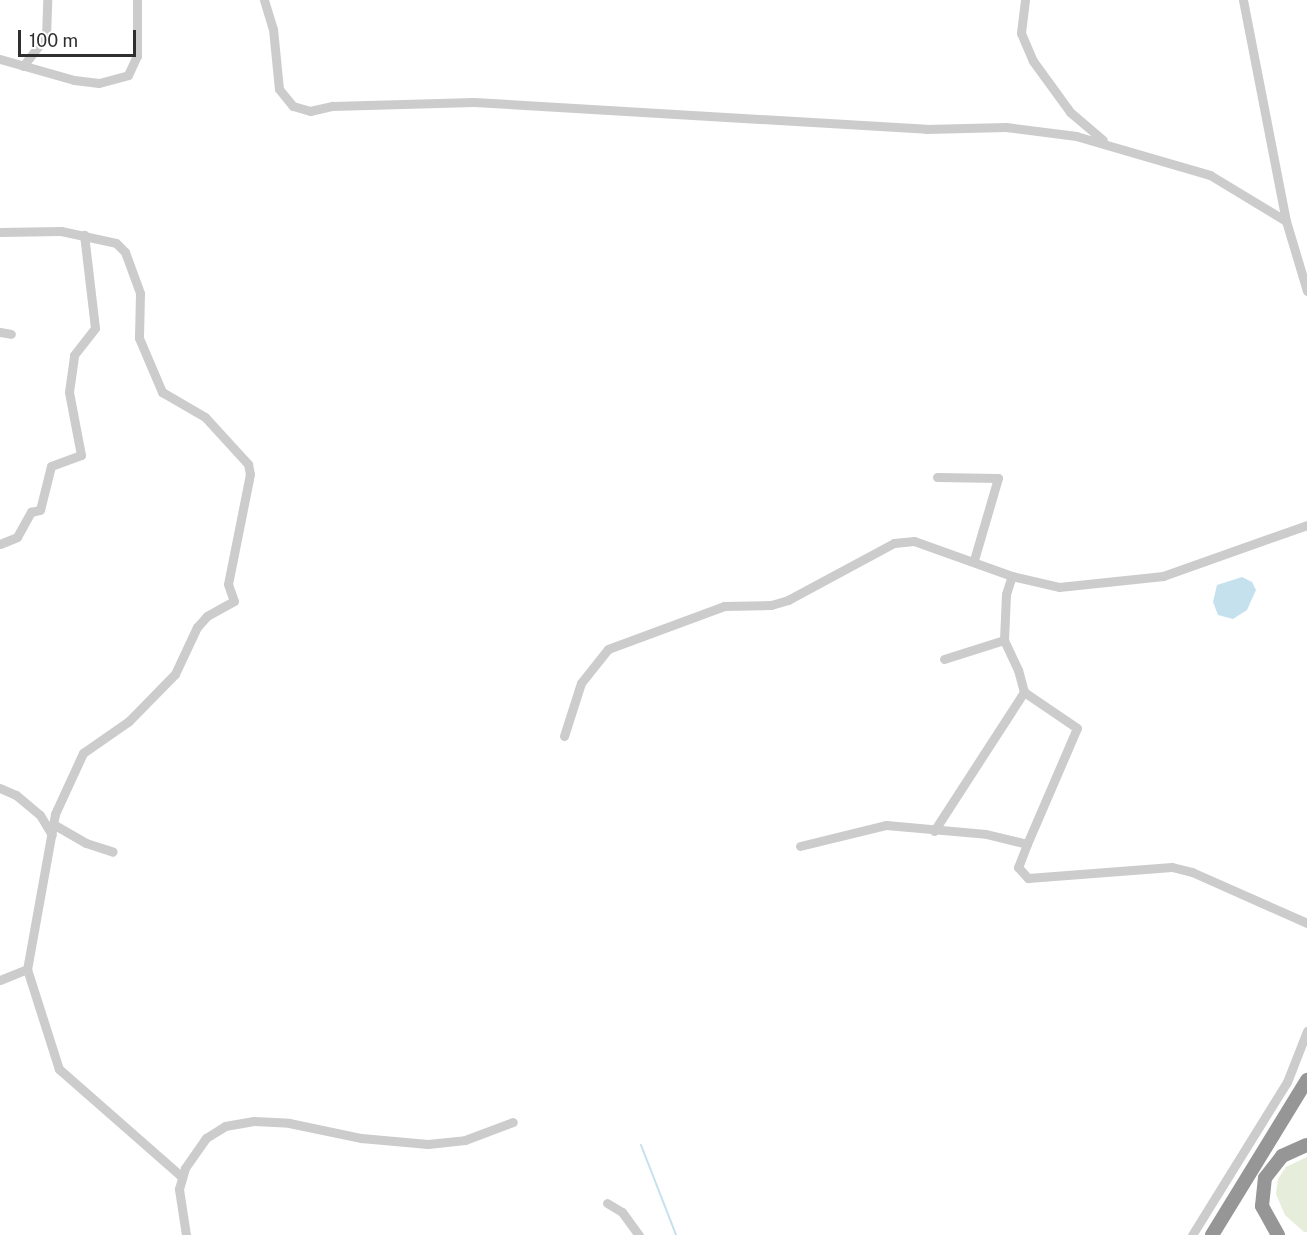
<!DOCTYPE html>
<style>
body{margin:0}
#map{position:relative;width:1307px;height:1235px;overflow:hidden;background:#fff;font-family:"Public Sans",sans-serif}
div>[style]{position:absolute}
.green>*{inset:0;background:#e6eddb}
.water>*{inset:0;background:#c6e1ee}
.stream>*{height:2px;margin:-1px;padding:0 1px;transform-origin:1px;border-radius:1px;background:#c6e1ee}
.minor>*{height:9px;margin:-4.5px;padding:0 4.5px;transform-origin:4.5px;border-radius:4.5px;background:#ccc}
.highway>*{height:14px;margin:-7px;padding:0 7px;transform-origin:7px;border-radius:7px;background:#969696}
span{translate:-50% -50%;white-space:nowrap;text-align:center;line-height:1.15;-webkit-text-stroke:6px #fff;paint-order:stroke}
.scale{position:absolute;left:18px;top:30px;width:118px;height:27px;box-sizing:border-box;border:3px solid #2f2f2f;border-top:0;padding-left:8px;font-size:18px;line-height:21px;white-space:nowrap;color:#2f2f2f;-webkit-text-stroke:4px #fff;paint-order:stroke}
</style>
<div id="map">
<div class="green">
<div style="clip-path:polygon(1307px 1157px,1307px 1232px,1304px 1232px,1285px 1215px,1276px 1194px,1278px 1179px,1286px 1167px)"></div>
</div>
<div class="water">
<div style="clip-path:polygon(1242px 577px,1252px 582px,1256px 590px,1247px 610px,1233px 619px,1218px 615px,1213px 602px,1217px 585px)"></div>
</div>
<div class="stream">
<div style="left:641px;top:1145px;width:97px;rotate:68.7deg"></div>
</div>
<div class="minor">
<div style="left:264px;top:0;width:30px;rotate:73deg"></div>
<div style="left:273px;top:29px;width:60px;rotate:84.3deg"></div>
<div style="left:279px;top:89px;width:22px;rotate:51deg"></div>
<div style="left:293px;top:106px;width:18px;rotate:16deg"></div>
<div style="left:310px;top:111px;width:23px;rotate:-13deg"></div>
<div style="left:332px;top:106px;width:142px;rotate:-1.6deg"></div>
<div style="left:474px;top:102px;width:453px;rotate:3.4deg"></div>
<div style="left:926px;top:129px;width:80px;rotate:-1.4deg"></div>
<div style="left:1006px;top:127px;width:71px;rotate:7.3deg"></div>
<div style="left:1076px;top:136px;width:140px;rotate:16.2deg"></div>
<div style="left:1210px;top:175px;width:89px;rotate:31.2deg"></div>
<div style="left:1025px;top:0;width:33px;rotate:97deg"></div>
<div style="left:1021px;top:33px;width:30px;rotate:67deg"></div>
<div style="left:1033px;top:61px;width:63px;rotate:54deg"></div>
<div style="left:1070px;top:112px;width:43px;rotate:40.3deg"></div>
<div style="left:1243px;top:0;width:225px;rotate:79deg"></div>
<div style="left:1286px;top:221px;width:73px;rotate:73.3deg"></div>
<div style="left:0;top:59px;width:77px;rotate:15.8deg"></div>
<div style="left:74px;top:80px;width:25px;rotate:7deg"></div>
<div style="left:99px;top:83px;width:30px;rotate:-15deg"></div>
<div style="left:128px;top:75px;width:21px;rotate:-65deg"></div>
<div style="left:137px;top:56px;width:56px;rotate:-90deg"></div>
<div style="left:23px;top:66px;width:37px;rotate:-52deg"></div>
<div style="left:46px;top:37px;width:37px;rotate:-88deg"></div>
<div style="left:0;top:232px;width:61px;rotate:-0.9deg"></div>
<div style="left:61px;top:231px;width:56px;rotate:12.3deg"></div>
<div style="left:116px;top:243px;width:13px;rotate:45deg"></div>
<div style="left:125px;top:252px;width:44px;rotate:69.9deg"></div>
<div style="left:140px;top:293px;width:45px;rotate:91.3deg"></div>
<div style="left:139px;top:338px;width:59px;rotate:66.9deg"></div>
<div style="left:162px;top:392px;width:50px;rotate:30.2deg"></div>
<div style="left:205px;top:417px;width:64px;rotate:47.5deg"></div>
<div style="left:248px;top:464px;width:10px;rotate:79deg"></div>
<div style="left:250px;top:474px;width:112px;rotate:101.3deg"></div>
<div style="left:228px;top:584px;width:18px;rotate:71deg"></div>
<div style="left:234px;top:601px;width:31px;rotate:151deg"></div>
<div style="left:207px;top:616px;width:15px;rotate:132deg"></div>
<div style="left:197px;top:627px;width:52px;rotate:115.1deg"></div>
<div style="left:175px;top:674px;width:66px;rotate:134.4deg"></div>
<div style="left:129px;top:721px;width:56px;rotate:145.2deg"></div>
<div style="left:83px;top:753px;width:67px;rotate:114.7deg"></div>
<div style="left:55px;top:814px;width:158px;rotate:100.2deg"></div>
<div style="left:27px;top:969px;width:105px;rotate:72.3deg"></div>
<div style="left:59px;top:1069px;width:164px;rotate:41.3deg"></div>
<div style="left:0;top:332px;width:11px;rotate:10deg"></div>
<div style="left:937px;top:477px;width:61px;rotate:0.9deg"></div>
<div style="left:998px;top:478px;width:85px;rotate:106.3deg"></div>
<div style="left:0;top:544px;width:18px;rotate:-22deg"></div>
<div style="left:17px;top:537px;width:29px;rotate:-61deg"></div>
<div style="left:31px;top:512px;width:9px;rotate:-13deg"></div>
<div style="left:40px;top:510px;width:45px;rotate:-76deg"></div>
<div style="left:51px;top:466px;width:32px;rotate:-20deg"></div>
<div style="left:81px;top:455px;width:64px;rotate:-100.8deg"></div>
<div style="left:69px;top:392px;width:37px;rotate:-82deg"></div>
<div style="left:74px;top:355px;width:34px;rotate:-52deg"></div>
<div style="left:95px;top:328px;width:94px;rotate:-96.7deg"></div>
<div style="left:944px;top:659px;width:63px;rotate:-17.6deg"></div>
<div style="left:564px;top:736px;width:56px;rotate:-72.2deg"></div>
<div style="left:581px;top:683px;width:43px;rotate:-51.5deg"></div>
<div style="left:608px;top:649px;width:124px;rotate:-20.3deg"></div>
<div style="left:724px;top:606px;width:47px;rotate:-1.2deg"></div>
<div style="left:771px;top:605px;width:18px;rotate:-16deg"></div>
<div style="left:788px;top:600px;width:120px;rotate:-28.3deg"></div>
<div style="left:894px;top:543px;width:20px;rotate:-6deg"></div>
<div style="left:914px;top:541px;width:104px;rotate:19.7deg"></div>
<div style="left:1012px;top:576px;width:48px;rotate:13.2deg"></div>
<div style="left:1059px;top:587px;width:105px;rotate:-6deg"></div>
<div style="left:1163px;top:576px;width:153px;rotate:-19.5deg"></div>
<div style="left:0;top:788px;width:17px;rotate:24deg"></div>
<div style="left:16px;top:795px;width:31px;rotate:40deg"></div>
<div style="left:40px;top:815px;width:23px;rotate:59deg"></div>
<div style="left:53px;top:824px;width:38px;rotate:30deg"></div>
<div style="left:86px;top:843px;width:28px;rotate:18deg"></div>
<div style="left:934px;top:831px;width:166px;rotate:-57.1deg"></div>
<div style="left:1024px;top:692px;width:23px;rotate:-105deg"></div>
<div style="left:1018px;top:670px;width:33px;rotate:-115deg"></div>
<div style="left:1004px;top:640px;width:46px;rotate:-87.5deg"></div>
<div style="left:1006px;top:594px;width:19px;rotate:-72deg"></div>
<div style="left:1027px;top:844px;width:25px;rotate:111deg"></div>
<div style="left:1018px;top:867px;width:15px;rotate:48deg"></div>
<div style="left:1028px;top:878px;width:144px;rotate:-4.4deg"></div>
<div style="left:1172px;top:867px;width:21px;rotate:14deg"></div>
<div style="left:1192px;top:872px;width:126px;rotate:23.9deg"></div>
<div style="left:800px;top:846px;width:89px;rotate:-13.7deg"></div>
<div style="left:886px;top:825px;width:100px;rotate:5.1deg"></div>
<div style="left:986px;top:834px;width:42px;rotate:13.7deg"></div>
<div style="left:1027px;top:844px;width:126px;rotate:-66.7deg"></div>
<div style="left:1077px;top:728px;width:64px;rotate:-145.8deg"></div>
<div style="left:0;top:980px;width:29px;rotate:-22deg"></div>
<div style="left:607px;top:1203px;width:17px;rotate:31deg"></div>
<div style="left:622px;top:1212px;width:29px;rotate:54deg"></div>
<div style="left:186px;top:1235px;width:47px;rotate:-98.7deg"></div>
<div style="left:179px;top:1189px;width:22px;rotate:-74deg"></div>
<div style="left:185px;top:1168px;width:37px;rotate:-55deg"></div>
<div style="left:206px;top:1138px;width:22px;rotate:-32deg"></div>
<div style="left:225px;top:1126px;width:29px;rotate:-10deg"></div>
<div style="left:254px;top:1121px;width:35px;rotate:3deg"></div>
<div style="left:289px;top:1123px;width:74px;rotate:11.8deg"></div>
<div style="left:361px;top:1138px;width:67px;rotate:5.1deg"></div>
<div style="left:428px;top:1144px;width:37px;rotate:-6deg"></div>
<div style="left:465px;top:1140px;width:51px;rotate:-20.6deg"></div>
<div style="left:1192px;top:1235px;width:180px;rotate:-58.2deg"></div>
<div style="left:1287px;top:1082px;width:55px;rotate:-68.6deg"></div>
</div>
<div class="highway">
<div style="left:1212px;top:1235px;width:182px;rotate:-58.5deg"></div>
<div style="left:1278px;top:1235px;width:33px;rotate:-119deg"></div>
<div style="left:1262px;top:1206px;width:28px;rotate:-84deg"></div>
<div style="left:1265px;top:1178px;width:28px;rotate:-52deg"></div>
<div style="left:1282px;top:1156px;width:27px;rotate:-24deg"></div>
</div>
<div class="scale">100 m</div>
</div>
